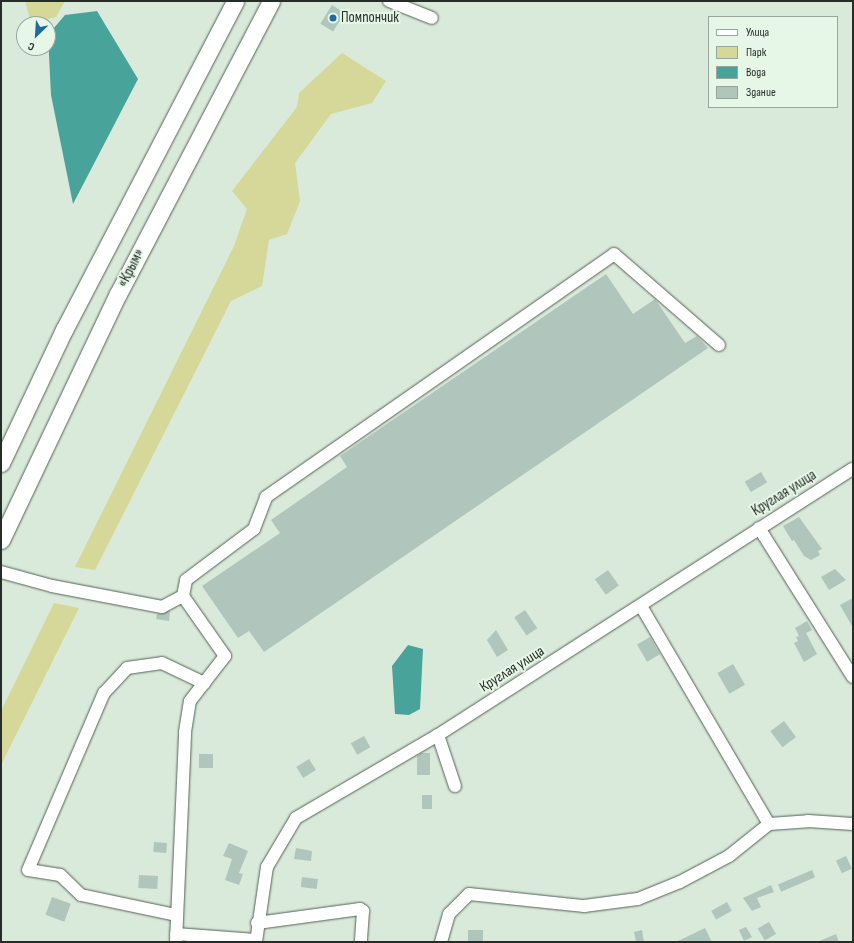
<!DOCTYPE html>
<meta charset="utf-8">
<style>
body{margin:0}
#map{position:relative;width:854px;height:943px;overflow:hidden;background:#d9eadb;font-family:"Sofia Sans Condensed",sans-serif}
div>[style]{position:absolute}
.green>*{inset:0;background:#d5d898}
.water>*{inset:0;background:#48a39b}
.building>*{inset:0;background:#b0c5bc;transform-origin:0 0}
.roads{filter:drop-shadow(0 0 1px #526154) drop-shadow(0 0 1px #526154)}
.minor>*{height:12px;margin:-6px;padding:0 6px;transform-origin:6px;border-radius:6px;background:#fff}
.highway>*{height:17px;margin:-8.5px;padding:0 8.5px;transform-origin:8.5px;border-radius:8.5px;background:#fff}
.dots>*{width:11px;height:11px;translate:-50% -50%;box-sizing:border-box;border:2px solid #e6f7e8;border-radius:50%}
span{translate:-50% -50%;white-space:nowrap;text-align:center;line-height:1.15;-webkit-text-stroke:4px #e6f7e8;paint-order:stroke}
.poi-label{font-size:15px;color:#262c27}
.left{translate:0 -50%;text-align:left}
.street-label{font-size:15px;color:#262c27}
.frame{position:absolute;inset:0;border:2px solid #262c27;pointer-events:none}
.legend{position:absolute;left:708px;top:16px;width:130px;height:92px;box-sizing:border-box;background:#e6f7e8;border:1px solid #99a69b;margin:0;padding:5px 7px;list-style:none;font-size:12px;color:#262c27}
.legend li{display:flex;align-items:center;gap:8px;height:20px}
.legend b{width:20px;border:1px solid #99a69b}
.north{position:absolute;left:16px;top:16px;width:40px;height:40px;box-sizing:border-box;background:#e6f7e8;border:1px solid #99a69b;border-radius:50%;rotate:205deg;font-size:11px;font-weight:700;line-height:16px;text-align:center;color:#262c27}
.north::after{content:'';display:block;margin:auto;width:14px;height:18px;background:#24699e;clip-path:polygon(50% 0,100% 100%,50% 72%,0 100%)}
</style>
<div id="map">
<div class="green">
<div style="clip-path:polygon(25px 1px,65px 1px,56px 17px,31px 23px)"></div>
<div style="clip-path:polygon(342px 53px,386px 81px,372px 103px,331px 114px,295px 163px,300px 201px,287px 234px,269px 240px,262px 286px,231px 301px,95px 570px,75px 567px,234px 246px,247px 209px,232px 191px,297px 107px,299px 93px)"></div>
<div style="clip-path:polygon(54px 603px,79px 608px,1px 765px,1px 711px)"></div>
</div>
<div class="water">
<div style="clip-path:polygon(97px 11px,138px 79px,73px 204px,51px 95px,48px 35px,65px 15px)"></div>
<div style="clip-path:polygon(408px 645px,423px 649px,420px 709px,409px 715px,395px 714px,392px 666px)"></div>
</div>
<div class="building">
<div style="left:332px;top:5px;width:15px;height:22px;rotate:32deg"></div>
<div style="clip-path:polygon(606px 274px,633px 314px,655px 299px,685px 343px,697px 336px,708px 348px,264px 652px,249px 631px,238px 638px,202px 586px,280px 533px,271px 520px,347px 467px,340px 456px)"></div>
<div style="left:761px;top:472px;width:12px;height:19px;rotate:59deg"></div>
<div style="clip-path:polygon(799px 517px,822px 549px,818px 551px,820px 555px,811px 560px,804px 556px,794px 540px,792px 541px,783px 526px)"></div>
<div style="clip-path:polygon(835px 569px,846px 580px,829px 590px,821px 577px)"></div>
<div style="left:608px;top:570px;width:19px;height:16px;rotate:55deg"></div>
<div style="clip-path:polygon(853px 598px,853px 628px,840px 605px)"></div>
<div style="left:525px;top:610px;width:22px;height:13px;rotate:56deg"></div>
<div style="clip-path:polygon(170px 611px,169px 621px,156px 619px,157px 614px)"></div>
<div style="clip-path:polygon(807px 621px,812px 630px,806px 633px,817px 654px,804px 662px,794px 643px,798px 641px,796px 637px,799px 636px,795px 628px)"></div>
<div style="clip-path:polygon(496px 630px,508px 650px,497px 657px,487px 640px)"></div>
<div style="left:650px;top:637px;width:20px;height:15px;rotate:60deg"></div>
<div style="left:733px;top:664px;width:24px;height:18px;rotate:60deg"></div>
<div style="left:784px;top:721px;width:20px;height:17px;rotate:53deg"></div>
<div style="left:364px;top:736px;width:13px;height:15px;rotate:61deg"></div>
<div style="clip-path:polygon(421px 753px,430px 753px,430px 775px,417px 775px,417px 756px)"></div>
<div style="left:199px;top:754px;width:14px;height:14px"></div>
<div style="left:309px;top:759px;width:13px;height:15px;rotate:58deg"></div>
<div style="left:422px;top:795px;width:10px;height:14px"></div>
<div style="left:154px;top:842px;width:13px;height:10px;rotate:4deg"></div>
<div style="clip-path:polygon(229px 843px,248px 851px,239px 873px,243px 874px,239px 885px,225px 880px,232px 859px,223px 856px)"></div>
<div style="clip-path:polygon(296px 848px,312px 851px,311px 861px,294px 859px)"></div>
<div style="left:846px;top:856px;width:14px;height:11px;rotate:65deg"></div>
<div style="left:812px;top:870px;width:8px;height:37px;rotate:67deg"></div>
<div style="left:139px;top:875px;width:19px;height:13px;rotate:3deg"></div>
<div style="left:302px;top:877px;width:16px;height:10px;rotate:7deg"></div>
<div style="clip-path:polygon(771px 885px,774px 892px,757px 898px,761px 907px,752px 911px,743px 898px)"></div>
<div style="left:52px;top:897px;width:20px;height:19px;rotate:20deg"></div>
<div style="left:727px;top:902px;width:10px;height:18px;rotate:61deg"></div>
<div style="left:769px;top:922px;width:14px;height:13px;rotate:60deg"></div>
<div style="clip-path:polygon(746px 927px,752px 937px,744px 941px,739px 930px)"></div>
<div style="clip-path:polygon(705px 928px,712px 942px,678px 942px,678px 941px)"></div>
<div style="left:468px;top:930px;width:15px;height:11px"></div>
<div style="clip-path:polygon(642px 930px,644px 942px,636px 942px,634px 932px)"></div>
<div style="clip-path:polygon(836px 934px,839px 942px,817px 942px)"></div>
</div>
<div class="roads">
<div class="minor">
<div style="left:389px;top:1px;width:46px;rotate:21.6deg"></div>
<div style="left:759px;top:528px;width:176px;rotate:57.8deg"></div>
<div style="left:1px;top:572px;width:53px;rotate:15.4deg"></div>
<div style="left:52px;top:586px;width:112px;rotate:10.8deg"></div>
<div style="left:162px;top:607px;width:24px;rotate:-28deg"></div>
<div style="left:641px;top:606px;width:253px;rotate:59.6deg"></div>
<div style="left:769px;top:824px;width:39px;rotate:-4deg"></div>
<div style="left:808px;top:821px;width:45px;rotate:3.8deg"></div>
<div style="left:438px;top:735px;width:54px;rotate:71.6deg"></div>
<div style="left:176px;top:915px;width:97px;rotate:-168.1deg"></div>
<div style="left:81px;top:895px;width:29px;rotate:-136deg"></div>
<div style="left:60px;top:875px;width:32px;rotate:-171deg"></div>
<div style="left:28px;top:870px;width:193px;rotate:-66.8deg"></div>
<div style="left:104px;top:693px;width:34px;rotate:-47deg"></div>
<div style="left:127px;top:668px;width:35px;rotate:-8deg"></div>
<div style="left:162px;top:663px;width:47px;rotate:25.5deg"></div>
<div style="left:257px;top:923px;width:104px;rotate:-7.7deg"></div>
<div style="left:360px;top:909px;width:4px;rotate:34deg"></div>
<div style="left:363px;top:911px;width:31px;rotate:94deg"></div>
<div style="left:176px;top:934px;width:80px;rotate:4.3deg"></div>
<div style="left:176px;top:942px;width:210px;rotate:-87.5deg"></div>
<div style="left:185px;top:732px;width:31px;rotate:-81deg"></div>
<div style="left:190px;top:701px;width:57px;rotate:-52.1deg"></div>
<div style="left:225px;top:656px;width:73px;rotate:-125deg"></div>
<div style="left:183px;top:596px;width:16px;rotate:-79deg"></div>
<div style="left:186px;top:580px;width:85px;rotate:-36.9deg"></div>
<div style="left:254px;top:529px;width:34px;rotate:-69deg"></div>
<div style="left:266px;top:497px;width:424px;rotate:-34.9deg"></div>
<div style="left:614px;top:254px;width:139px;rotate:40.9deg"></div>
<div style="left:256px;top:942px;width:76px;rotate:-81.7deg"></div>
<div style="left:267px;top:867px;width:57px;rotate:-59.4deg"></div>
<div style="left:296px;top:818px;width:164px;rotate:-30.3deg"></div>
<div style="left:438px;top:735px;width:493px;rotate:-32.7deg"></div>
<div style="left:441px;top:942px;width:29px;rotate:-74deg"></div>
<div style="left:449px;top:914px;width:28px;rotate:-45deg"></div>
<div style="left:469px;top:894px;width:116px;rotate:6deg"></div>
<div style="left:584px;top:906px;width:54px;rotate:-7.4deg"></div>
<div style="left:638px;top:899px;width:45px;rotate:-22deg"></div>
<div style="left:680px;top:882px;width:55px;rotate:-28deg"></div>
<div style="left:729px;top:856px;width:51px;rotate:-38.7deg"></div>
</div>
<div class="highway">
<div style="left:1px;top:463px;width:147px;rotate:-64.7deg"></div>
<div style="left:64px;top:330px;width:371px;rotate:-62.5deg"></div>
<div style="left:1px;top:540px;width:272px;rotate:-64.6deg"></div>
<div style="left:118px;top:294px;width:331px;rotate:-62.4deg"></div>
</div>
</div>
<div class="dots">
<div style="left:333px;top:18px;background:#24699e"></div>
</div>
<div class="poi-label">
<span class="left" style="left:341px;top:18px">Помпончик</span>
</div>
<div class="street-label">
<span style="left:131px;top:268px;rotate:-63deg">«Крым»</span>
<span style="left:784px;top:493px;rotate:-32deg">Круглая улица</span>
<span style="left:512px;top:669px;rotate:-32deg">Круглая улица</span>
</div>
<div class="frame"></div>
<ul class="legend">
<li><b style="height:5px;background:#fff"></b>Улица</li>
<li><b style="height:11px;background:#d5d898"></b>Парк</li>
<li><b style="height:11px;background:#48a39b"></b>Вода</li>
<li><b style="height:11px;background:#b0c5bc"></b>Здание</li>
</ul>
<div class="north">С</div>
</div>
